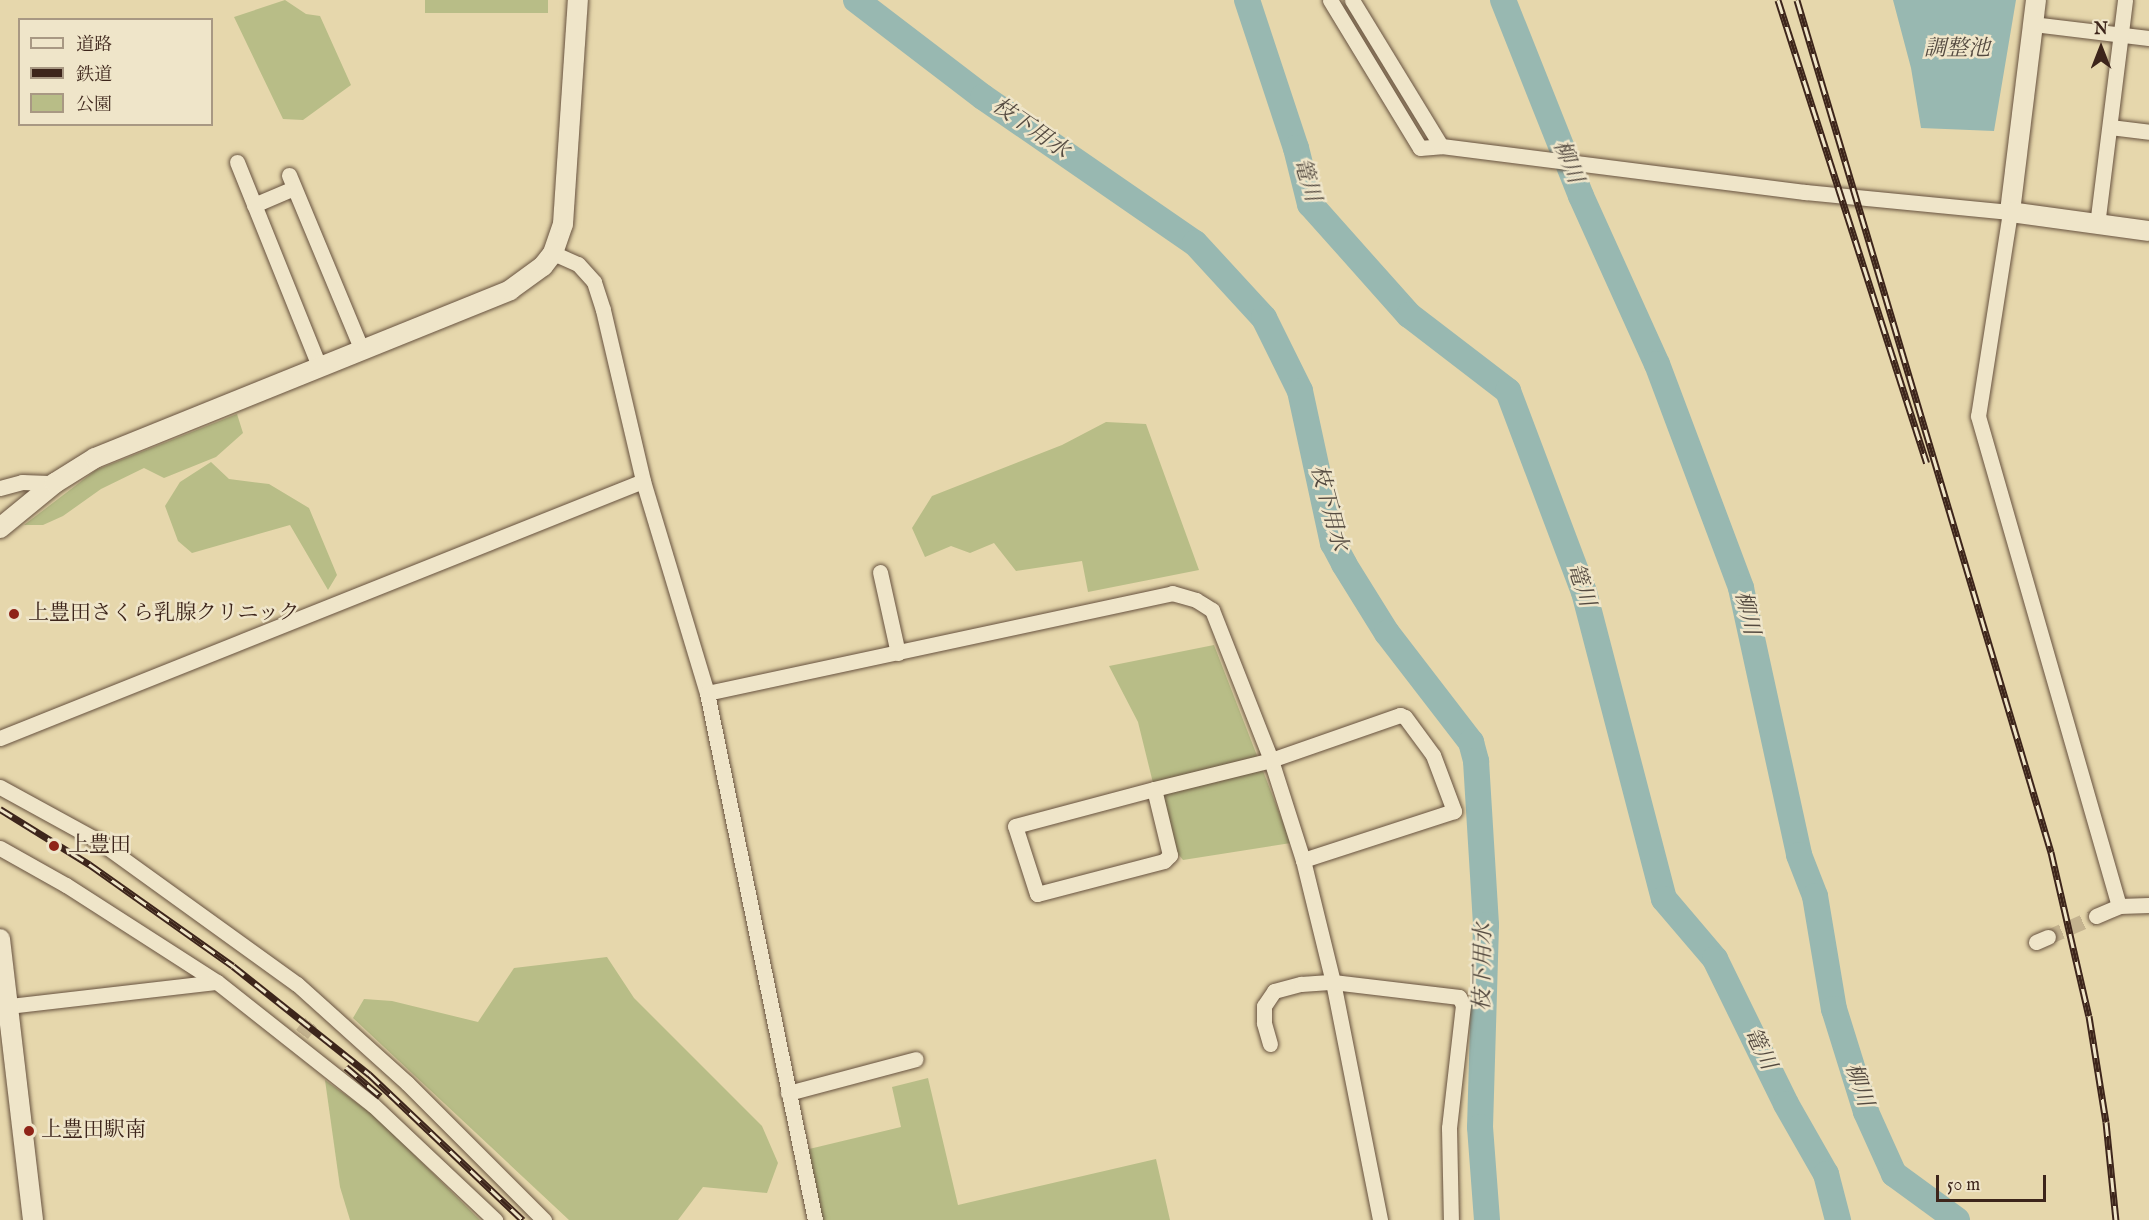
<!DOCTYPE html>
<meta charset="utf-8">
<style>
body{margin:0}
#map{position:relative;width:2149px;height:1220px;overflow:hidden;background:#e6d7ac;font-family:"IM FELL English","Noto Serif JP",serif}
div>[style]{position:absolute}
.green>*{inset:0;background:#b8bd87;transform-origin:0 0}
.water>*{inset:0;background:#98b8b1}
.river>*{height:26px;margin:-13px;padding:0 13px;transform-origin:13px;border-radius:13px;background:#98b8b1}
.minor-tunnel>*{height:15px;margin-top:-7.5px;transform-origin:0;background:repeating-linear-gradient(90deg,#c4b38f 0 15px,transparent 0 23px)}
.roads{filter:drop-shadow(0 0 2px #67523f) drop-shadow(0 0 2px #67523f)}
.minor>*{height:15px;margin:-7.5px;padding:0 7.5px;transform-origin:7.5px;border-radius:7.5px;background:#efe5c9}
.tertiary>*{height:20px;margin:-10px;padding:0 10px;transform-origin:10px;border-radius:10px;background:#efe5c9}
.rail>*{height:7px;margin-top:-3.5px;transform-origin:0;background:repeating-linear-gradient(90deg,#efe5c9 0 14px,#3d251b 0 28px);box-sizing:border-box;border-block:2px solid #3d251b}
.dots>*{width:16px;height:16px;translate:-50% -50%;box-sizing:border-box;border:3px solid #efe5c9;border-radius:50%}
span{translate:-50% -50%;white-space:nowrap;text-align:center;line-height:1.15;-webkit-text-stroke:5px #efe5c9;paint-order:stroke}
.poi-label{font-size:21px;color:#3d251b}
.left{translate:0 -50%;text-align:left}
.water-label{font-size:22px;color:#544a40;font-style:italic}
.legend{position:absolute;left:18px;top:18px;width:195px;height:108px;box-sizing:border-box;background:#efe5c9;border:2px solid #a89883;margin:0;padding:8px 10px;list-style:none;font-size:18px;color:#3d251b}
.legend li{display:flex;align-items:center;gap:12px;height:30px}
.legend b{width:30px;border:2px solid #a89883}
.north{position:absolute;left:2071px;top:18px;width:60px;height:60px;-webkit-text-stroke:4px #efe5c9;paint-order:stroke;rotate:0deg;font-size:16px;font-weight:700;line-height:24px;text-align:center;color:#3d251b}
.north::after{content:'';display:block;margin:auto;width:21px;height:27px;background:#3d251b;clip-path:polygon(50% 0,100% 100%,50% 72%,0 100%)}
.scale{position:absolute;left:1936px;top:1175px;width:110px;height:27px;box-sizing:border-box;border:3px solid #3d251b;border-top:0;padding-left:8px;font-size:18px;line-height:21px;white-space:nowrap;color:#3d251b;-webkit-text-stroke:4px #efe5c9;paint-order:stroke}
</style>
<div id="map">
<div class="green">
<div style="clip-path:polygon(285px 0,306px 14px,320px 16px,351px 85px,303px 120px,283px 119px,234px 17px)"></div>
<div style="left:425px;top:0;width:123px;height:13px"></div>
<div style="clip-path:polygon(237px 414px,243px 433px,216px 457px,164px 478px,144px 468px,101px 489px,63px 516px,43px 525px,24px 525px,96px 470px)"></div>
<div style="clip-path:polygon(1106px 422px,1146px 424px,1199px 570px,1088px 592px,1082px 561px,1016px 571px,994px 543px,970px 553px,951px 546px,925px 557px,912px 528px,932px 496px,1062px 445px)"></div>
<div style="clip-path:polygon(211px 462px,229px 479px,269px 484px,309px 508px,337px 575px,328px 590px,290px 525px,192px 553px,178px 541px,165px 506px,180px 482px)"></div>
<div style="clip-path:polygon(1214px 645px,1291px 843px,1183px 860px,1167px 840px,1138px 722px,1109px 666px)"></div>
<div style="clip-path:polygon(607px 957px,634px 998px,762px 1126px,778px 1163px,767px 1193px,703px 1187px,678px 1220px,569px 1220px,353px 1018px,364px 999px,392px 1001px,478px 1022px,514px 968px)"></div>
<div style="clip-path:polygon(928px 1078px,958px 1205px,1156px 1159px,1170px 1220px,822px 1220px,805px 1150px,901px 1127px,892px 1087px)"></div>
<div style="clip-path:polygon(325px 1080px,375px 1116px,480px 1220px,350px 1220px,340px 1187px)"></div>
</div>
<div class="water">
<div style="clip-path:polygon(1893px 0,2016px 0,1994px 131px,1921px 128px,1911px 68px)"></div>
</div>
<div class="river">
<div style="left:856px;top:0;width:160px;rotate:37.4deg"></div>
<div style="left:983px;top:97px;width:257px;rotate:34.6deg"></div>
<div style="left:1195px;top:243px;width:102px;rotate:47.4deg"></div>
<div style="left:1264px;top:318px;width:81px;rotate:63.7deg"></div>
<div style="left:1300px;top:391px;width:156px;rotate:77.8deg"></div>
<div style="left:1333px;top:543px;width:24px;rotate:62deg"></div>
<div style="left:1344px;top:564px;width:81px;rotate:58.1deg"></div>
<div style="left:1387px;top:633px;width:138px;rotate:52.4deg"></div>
<div style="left:1471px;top:742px;width:20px;rotate:75deg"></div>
<div style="left:1476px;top:761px;width:164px;rotate:86.5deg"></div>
<div style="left:1486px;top:925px;width:202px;rotate:91.7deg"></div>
<div style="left:1480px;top:1127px;width:93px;rotate:85.7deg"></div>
<div style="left:1247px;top:0;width:156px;rotate:71.7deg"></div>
<div style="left:1296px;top:148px;width:58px;rotate:76deg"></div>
<div style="left:1310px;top:204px;width:149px;rotate:48.3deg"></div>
<div style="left:1409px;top:315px;width:125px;rotate:37.5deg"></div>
<div style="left:1508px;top:391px;width:215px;rotate:69.3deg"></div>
<div style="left:1584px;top:592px;width:317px;rotate:75.4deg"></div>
<div style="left:1664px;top:899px;width:79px;rotate:49.6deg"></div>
<div style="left:1715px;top:959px;width:161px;rotate:63.9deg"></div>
<div style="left:1786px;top:1104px;width:81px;rotate:60.3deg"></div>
<div style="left:1826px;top:1174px;width:48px;rotate:75.4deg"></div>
<div style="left:1503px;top:0;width:211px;rotate:68.3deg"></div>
<div style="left:1581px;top:196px;width:184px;rotate:65.7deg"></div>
<div style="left:1657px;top:364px;width:239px;rotate:69.4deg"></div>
<div style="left:1741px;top:588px;width:273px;rotate:77.7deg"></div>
<div style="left:1799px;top:855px;width:44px;rotate:68.7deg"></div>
<div style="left:1815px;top:896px;width:115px;rotate:80.5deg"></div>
<div style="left:1834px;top:1009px;width:108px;rotate:72.7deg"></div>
<div style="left:1866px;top:1112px;width:68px;rotate:65.7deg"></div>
<div style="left:1894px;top:1174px;width:78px;rotate:36.1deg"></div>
</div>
<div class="minor-tunnel">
<div style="left:2048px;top:937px;width:52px;rotate:-23.6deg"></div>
<div style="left:302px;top:1034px;width:20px;rotate:-53deg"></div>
</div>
<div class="roads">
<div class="minor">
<div style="left:1330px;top:0;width:173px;rotate:58.7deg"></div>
<div style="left:1420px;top:148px;width:21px;rotate:-5deg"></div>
<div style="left:1441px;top:146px;width:367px;rotate:7.2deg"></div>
<div style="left:1805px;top:192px;width:206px;rotate:5.6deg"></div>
<div style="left:2010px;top:212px;width:206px;rotate:98.9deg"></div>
<div style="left:1978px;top:416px;width:510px;rotate:73.95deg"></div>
<div style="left:1352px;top:0;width:171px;rotate:58.6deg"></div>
<div style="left:2033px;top:24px;width:117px;rotate:6.9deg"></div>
<div style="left:2110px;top:127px;width:39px;rotate:7deg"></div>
<div style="left:237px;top:162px;width:222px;rotate:68.1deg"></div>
<div style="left:289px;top:175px;width:190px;rotate:67.4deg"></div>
<div style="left:254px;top:205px;width:43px;rotate:-23deg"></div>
<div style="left:2097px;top:225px;width:227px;rotate:-82.9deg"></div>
<div style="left:553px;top:253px;width:27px;rotate:24deg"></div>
<div style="left:578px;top:264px;width:24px;rotate:48deg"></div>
<div style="left:594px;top:282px;width:29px;rotate:72deg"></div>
<div style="left:603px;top:310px;width:176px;rotate:76.8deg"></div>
<div style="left:643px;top:481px;width:221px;rotate:73.2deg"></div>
<div style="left:707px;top:693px;width:538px;rotate:78.42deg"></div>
<div style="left:0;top:488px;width:23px;rotate:-15deg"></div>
<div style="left:22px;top:482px;width:33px;rotate:2deg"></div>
<div style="left:880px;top:572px;width:83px;rotate:77.5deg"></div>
<div style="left:707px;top:693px;width:476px;rotate:-12.1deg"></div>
<div style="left:1172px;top:593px;width:25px;rotate:16deg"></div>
<div style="left:1196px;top:600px;width:19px;rotate:32deg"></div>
<div style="left:1212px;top:610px;width:161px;rotate:68.5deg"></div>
<div style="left:1271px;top:760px;width:105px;rotate:72.3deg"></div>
<div style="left:1303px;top:860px;width:126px;rotate:76.2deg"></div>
<div style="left:1333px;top:982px;width:243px;rotate:78.8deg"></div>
<div style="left:0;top:738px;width:692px;rotate:-21.79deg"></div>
<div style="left:0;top:787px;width:111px;rotate:28.7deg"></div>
<div style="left:97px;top:840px;width:246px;rotate:35.8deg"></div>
<div style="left:297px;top:984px;width:148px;rotate:42deg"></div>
<div style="left:407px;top:1083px;width:194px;rotate:45deg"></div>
<div style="left:1154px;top:789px;width:68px;rotate:76.4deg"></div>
<div style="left:1170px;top:855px;width:8px;rotate:135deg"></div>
<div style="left:1164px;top:861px;width:131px;rotate:165.4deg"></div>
<div style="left:1037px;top:894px;width:71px;rotate:-107.9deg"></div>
<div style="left:1015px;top:826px;width:144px;rotate:-14.9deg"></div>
<div style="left:1154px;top:789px;width:121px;rotate:-13.9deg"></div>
<div style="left:1271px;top:760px;width:137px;rotate:-19.2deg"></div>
<div style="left:1400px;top:715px;width:5px;rotate:22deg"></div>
<div style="left:1405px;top:717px;width:47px;rotate:53.6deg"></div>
<div style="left:1433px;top:755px;width:60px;rotate:69.4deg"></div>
<div style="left:1454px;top:811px;width:159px;rotate:162deg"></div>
<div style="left:0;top:848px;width:76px;rotate:29.3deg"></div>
<div style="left:66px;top:885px;width:179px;rotate:32.7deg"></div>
<div style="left:217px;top:982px;width:199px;rotate:38.3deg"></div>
<div style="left:373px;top:1105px;width:168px;rotate:43.3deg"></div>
<div style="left:2096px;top:916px;width:25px;rotate:-23deg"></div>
<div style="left:2119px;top:906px;width:30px;rotate:-2deg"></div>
<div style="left:2036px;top:942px;width:13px;rotate:-23deg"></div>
<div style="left:9px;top:1006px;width:209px;rotate:-6.6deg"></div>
<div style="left:1270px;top:1044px;width:22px;rotate:-106deg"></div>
<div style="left:1264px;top:1023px;width:17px;rotate:-90deg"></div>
<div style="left:1264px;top:1006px;width:18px;rotate:-56deg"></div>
<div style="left:1274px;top:991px;width:28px;rotate:-15deg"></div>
<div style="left:1301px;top:984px;width:32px;rotate:-4deg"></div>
<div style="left:1333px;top:982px;width:127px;rotate:6.8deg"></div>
<div style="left:1459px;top:997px;width:9px;rotate:63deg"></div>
<div style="left:1463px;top:1005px;width:124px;rotate:96.5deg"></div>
<div style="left:1449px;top:1128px;width:92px;rotate:88.8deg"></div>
<div style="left:788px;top:1093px;width:132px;rotate:-14.9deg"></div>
</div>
<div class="tertiary">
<div style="left:2036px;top:0;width:214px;rotate:97deg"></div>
<div style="left:2010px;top:212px;width:140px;rotate:7.8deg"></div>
<div style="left:0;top:528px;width:71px;rotate:-39.3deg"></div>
<div style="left:55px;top:483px;width:47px;rotate:-32deg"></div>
<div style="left:95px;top:458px;width:448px;rotate:-22deg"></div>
<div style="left:510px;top:290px;width:41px;rotate:-36deg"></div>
<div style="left:543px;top:266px;width:16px;rotate:-52deg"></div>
<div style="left:553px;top:253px;width:31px;rotate:-71deg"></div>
<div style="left:563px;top:224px;width:225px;rotate:-86.2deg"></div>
<div style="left:0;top:939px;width:283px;rotate:83.3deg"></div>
</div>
</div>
<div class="rail">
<div style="left:1778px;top:0;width:486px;rotate:72.2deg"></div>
<div style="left:1797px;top:0;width:889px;rotate:73.4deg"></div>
<div style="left:2051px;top:852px;width:168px;rotate:77deg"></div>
<div style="left:2089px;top:1016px;width:107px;rotate:80.9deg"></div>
<div style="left:2106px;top:1122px;width:99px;rotate:84.2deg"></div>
<div style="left:0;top:809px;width:105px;rotate:31.7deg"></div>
<div style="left:89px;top:864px;width:176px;rotate:35.3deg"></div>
<div style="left:233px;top:966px;width:174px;rotate:38.5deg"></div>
<div style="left:369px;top:1074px;width:212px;rotate:43.5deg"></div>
<div style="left:346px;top:1067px;width:45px;rotate:40.5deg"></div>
</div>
<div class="dots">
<div style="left:14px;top:614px;background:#8f2418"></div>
<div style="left:54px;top:846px;background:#8f2418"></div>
<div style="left:29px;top:1131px;background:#8f2418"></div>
</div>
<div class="poi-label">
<span class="left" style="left:28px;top:614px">上豊田さくら乳腺クリニック</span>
<span class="left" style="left:68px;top:846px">上豊田</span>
<span class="left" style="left:41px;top:1131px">上豊田駅南</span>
</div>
<div class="water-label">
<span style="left:1957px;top:50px">調整池</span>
<span style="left:1030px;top:129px;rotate:35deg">枝下用水</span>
<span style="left:1567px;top:162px;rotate:68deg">柳川</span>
<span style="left:1306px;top:180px;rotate:73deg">篭川</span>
<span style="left:1328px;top:508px;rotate:75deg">枝下用水</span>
<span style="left:1580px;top:585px;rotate:72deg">篭川</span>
<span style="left:1746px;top:613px;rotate:77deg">柳川</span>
<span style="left:1484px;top:967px;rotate:-89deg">枝下用水</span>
<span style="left:1759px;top:1049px;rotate:64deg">篭川</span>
<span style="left:1858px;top:1085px;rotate:72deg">柳川</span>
</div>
<ul class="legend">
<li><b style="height:8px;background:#efe5c9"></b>道路</li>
<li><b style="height:8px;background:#3d251b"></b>鉄道</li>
<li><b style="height:16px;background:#b8bd87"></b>公園</li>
</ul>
<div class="north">N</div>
<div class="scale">50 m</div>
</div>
